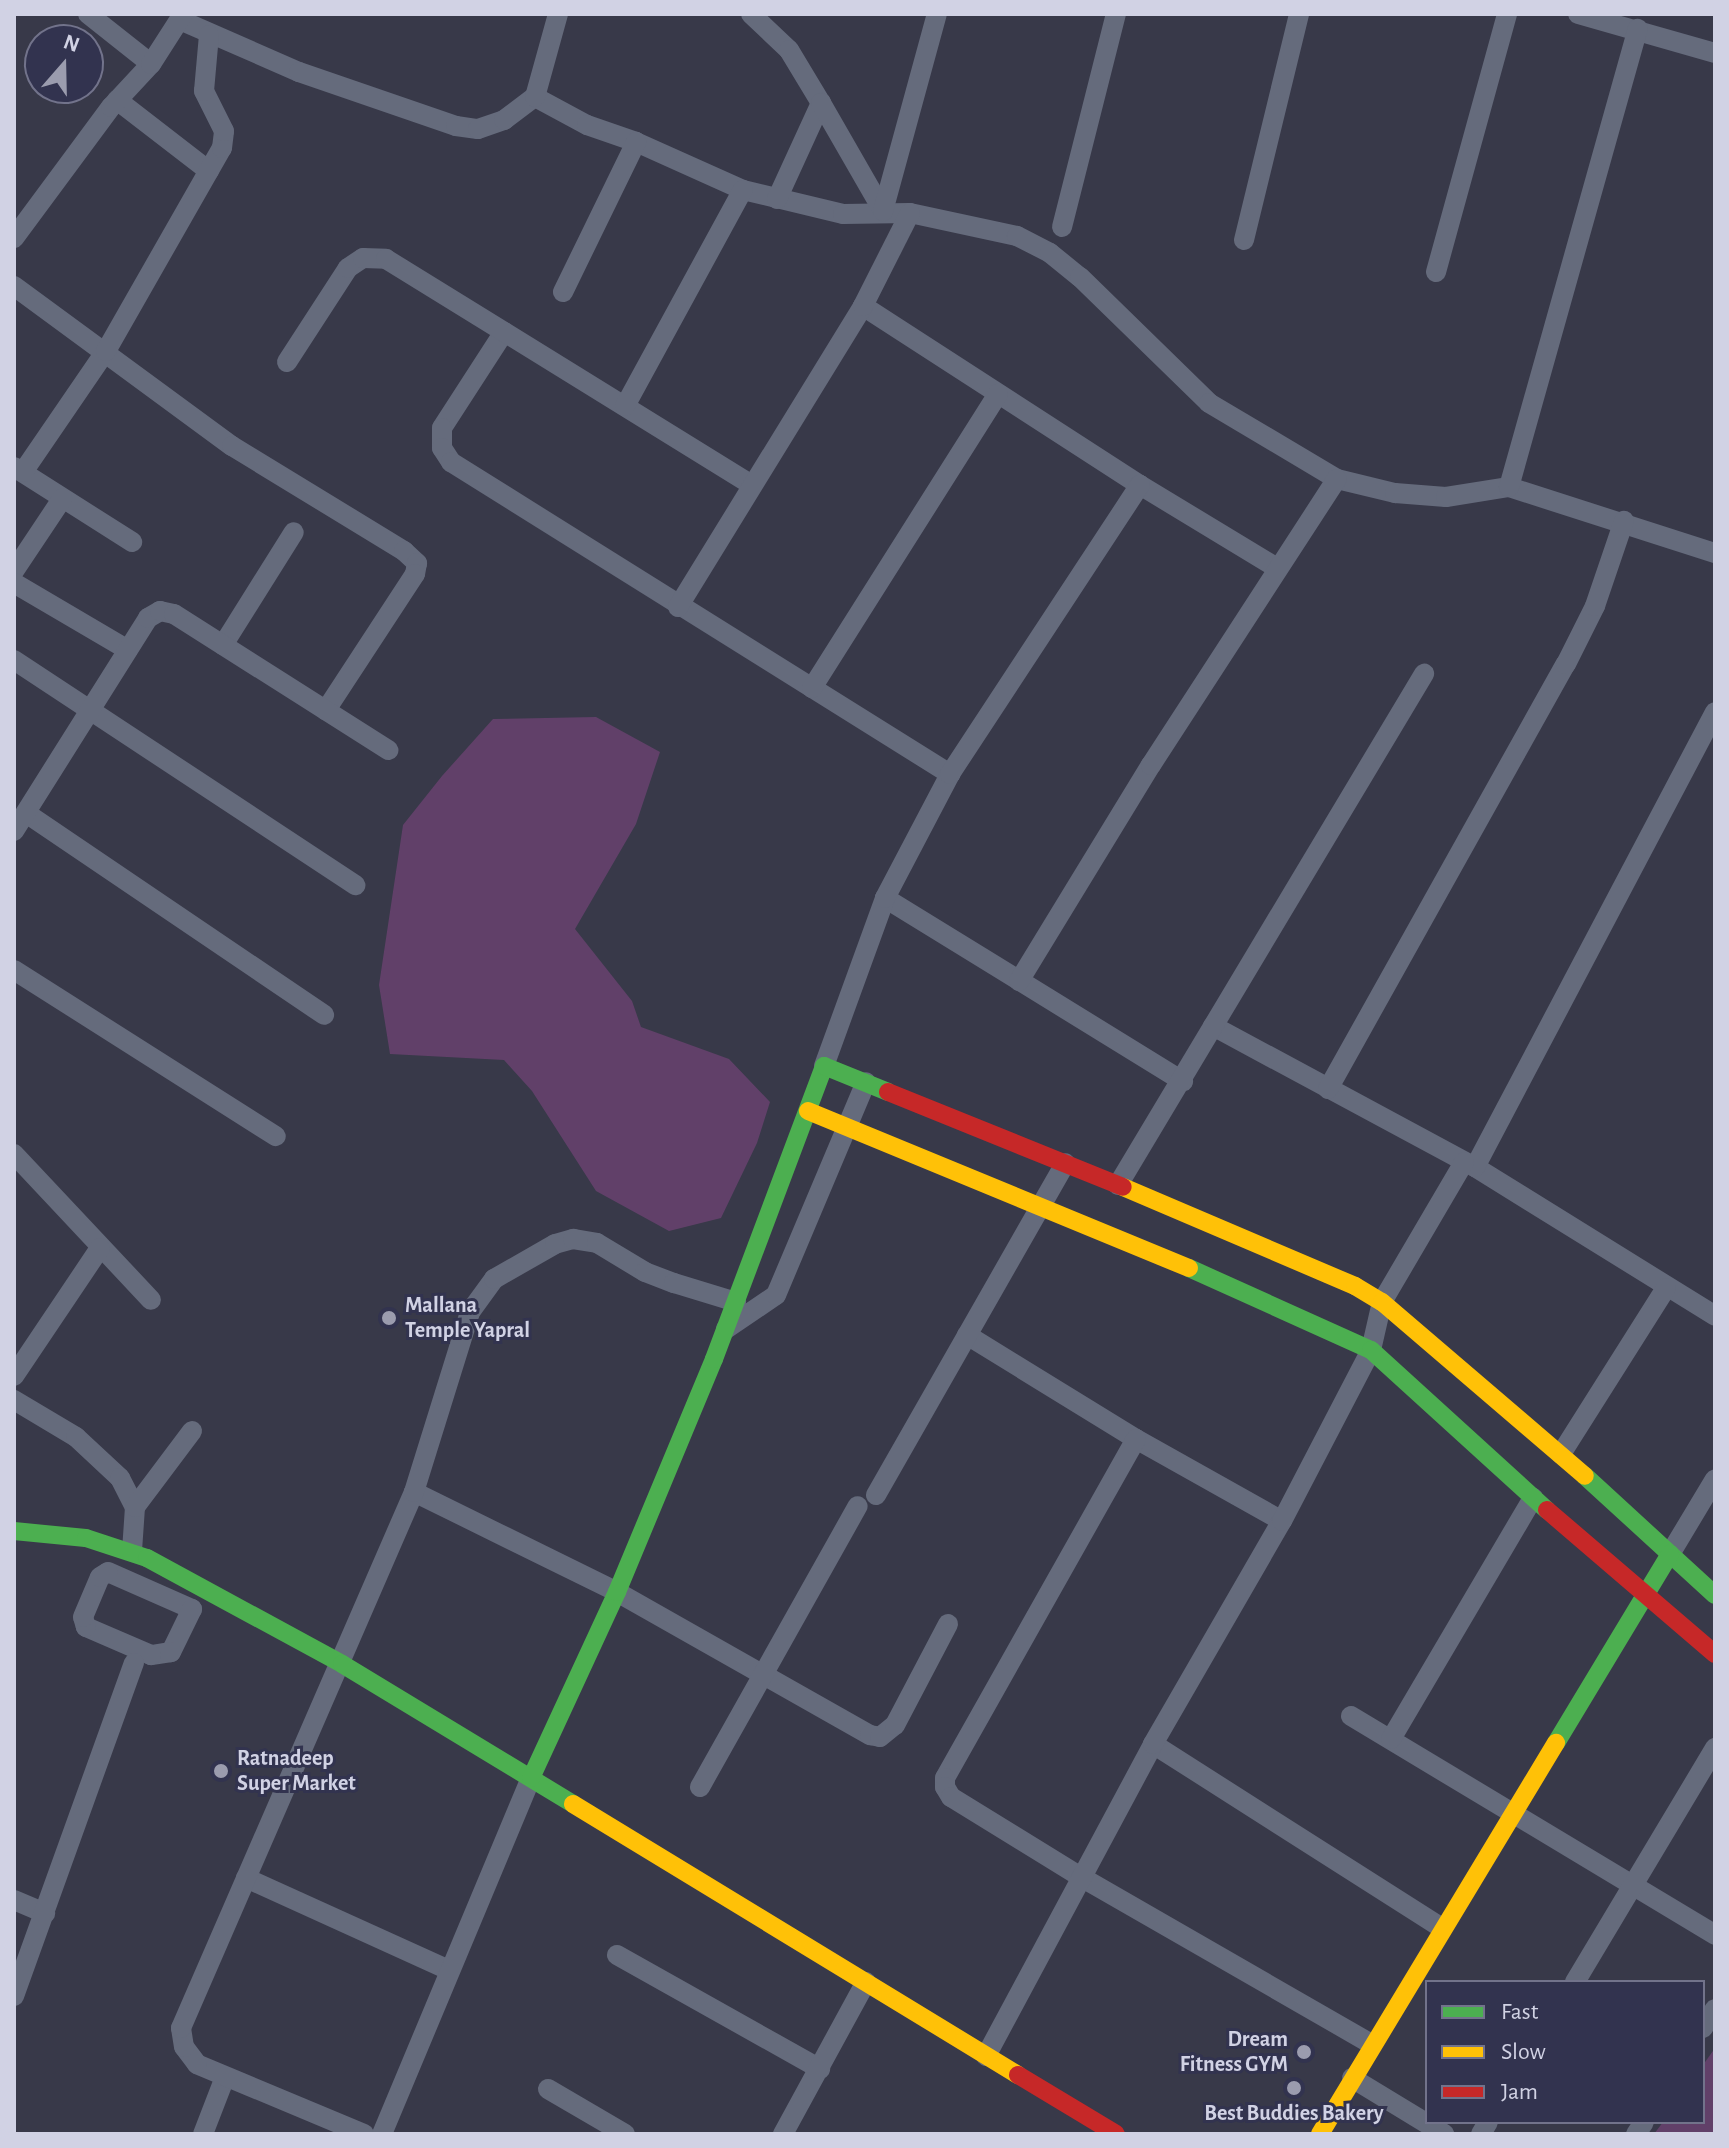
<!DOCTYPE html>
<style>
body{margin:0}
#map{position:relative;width:1729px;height:2148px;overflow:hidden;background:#383949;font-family:"Alegreya Sans",sans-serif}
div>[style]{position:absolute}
.green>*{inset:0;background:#614069}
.street>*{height:20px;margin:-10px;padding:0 10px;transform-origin:10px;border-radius:10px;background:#656b7c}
.fast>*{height:18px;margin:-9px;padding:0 9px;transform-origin:9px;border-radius:9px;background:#4caf50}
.slow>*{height:18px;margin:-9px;padding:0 9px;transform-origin:9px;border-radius:9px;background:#ffc107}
.jam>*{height:18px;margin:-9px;padding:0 9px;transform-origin:9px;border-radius:9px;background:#c62828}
.dots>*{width:22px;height:22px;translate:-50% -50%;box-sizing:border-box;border:4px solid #32334f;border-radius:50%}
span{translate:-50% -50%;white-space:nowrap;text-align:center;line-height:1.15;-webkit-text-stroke:6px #32334f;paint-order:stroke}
.poi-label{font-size:22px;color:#d1d2e4;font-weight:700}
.left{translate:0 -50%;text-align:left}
.right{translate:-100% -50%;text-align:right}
.frame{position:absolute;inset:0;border:16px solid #d1d2e4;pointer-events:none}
.legend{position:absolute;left:1425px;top:1980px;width:280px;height:144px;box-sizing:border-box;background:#32334f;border:2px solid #72738b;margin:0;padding:10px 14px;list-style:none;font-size:24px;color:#d1d2e4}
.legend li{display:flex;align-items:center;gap:16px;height:40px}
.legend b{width:40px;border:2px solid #72738b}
.north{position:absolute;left:24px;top:24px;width:80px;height:80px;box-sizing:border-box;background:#32334f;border:2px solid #72738b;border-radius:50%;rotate:20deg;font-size:22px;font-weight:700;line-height:32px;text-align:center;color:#d1d2e4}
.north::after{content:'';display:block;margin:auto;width:28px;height:36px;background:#9b9cae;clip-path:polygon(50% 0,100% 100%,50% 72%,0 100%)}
</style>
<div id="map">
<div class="green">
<div style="clip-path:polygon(596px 717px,660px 752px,636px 824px,575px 929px,632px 1001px,641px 1027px,729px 1059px,770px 1102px,757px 1143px,721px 1218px,669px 1231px,596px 1191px,532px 1091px,504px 1060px,390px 1054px,379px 985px,403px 825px,442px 776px,493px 719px)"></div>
<div style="clip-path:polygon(1715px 2048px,1715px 2134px,1654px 2134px,1663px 2122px,1703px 2122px,1703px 2065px)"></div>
</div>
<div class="street">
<div style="left:88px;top:14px;width:80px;rotate:38.4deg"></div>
<div style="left:751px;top:14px;width:52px;rotate:43.5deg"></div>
<div style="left:789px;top:50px;width:62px;rotate:58.9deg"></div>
<div style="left:1578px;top:14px;width:142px;rotate:15.9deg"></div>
<div style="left:180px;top:20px;width:130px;rotate:23.6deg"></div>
<div style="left:299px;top:72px;width:166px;rotate:19deg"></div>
<div style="left:456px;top:126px;width:22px;rotate:8deg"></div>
<div style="left:478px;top:129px;width:28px;rotate:-19deg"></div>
<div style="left:504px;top:120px;width:39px;rotate:-37deg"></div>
<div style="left:535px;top:97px;width:59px;rotate:28.3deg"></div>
<div style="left:587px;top:125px;width:52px;rotate:19.1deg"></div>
<div style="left:636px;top:142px;width:117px;rotate:24.2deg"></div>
<div style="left:743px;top:190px;width:103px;rotate:13.5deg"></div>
<div style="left:843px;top:214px;width:67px;rotate:-0.9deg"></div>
<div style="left:910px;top:213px;width:109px;rotate:12.1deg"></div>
<div style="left:1017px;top:236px;width:37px;rotate:27deg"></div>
<div style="left:1050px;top:253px;width:38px;rotate:39deg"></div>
<div style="left:1080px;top:277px;width:180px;rotate:44.3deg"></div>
<div style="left:1209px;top:403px;width:149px;rotate:30.7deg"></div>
<div style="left:1337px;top:479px;width:60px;rotate:13.6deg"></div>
<div style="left:1395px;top:493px;width:51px;rotate:4.5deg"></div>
<div style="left:1446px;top:497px;width:64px;rotate:-9deg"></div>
<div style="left:1509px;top:487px;width:216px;rotate:17.8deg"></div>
<div style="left:535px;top:97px;width:86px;rotate:-74.5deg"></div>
<div style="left:117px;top:100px;width:116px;rotate:37.7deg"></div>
<div style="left:777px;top:199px;width:106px;rotate:-65.4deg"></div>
<div style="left:821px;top:103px;width:125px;rotate:60.1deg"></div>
<div style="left:883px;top:211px;width:204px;rotate:-74.7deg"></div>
<div style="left:1062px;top:227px;width:220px;rotate:-75.8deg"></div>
<div style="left:14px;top:238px;width:163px;rotate:-53.5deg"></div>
<div style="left:111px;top:107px;width:59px;rotate:-47.1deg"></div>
<div style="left:151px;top:64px;width:59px;rotate:-57.4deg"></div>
<div style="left:1244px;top:240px;width:233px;rotate:-76.3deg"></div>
<div style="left:1436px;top:272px;width:268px;rotate:-74.6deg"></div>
<div style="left:14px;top:286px;width:270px;rotate:36.3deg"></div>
<div style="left:232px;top:446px;width:202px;rotate:31.4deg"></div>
<div style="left:404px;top:551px;width:18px;rotate:43deg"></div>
<div style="left:417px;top:563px;width:11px;rotate:100deg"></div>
<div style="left:415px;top:574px;width:163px;rotate:123.2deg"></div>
<div style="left:563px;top:292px;width:167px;rotate:-64deg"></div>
<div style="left:863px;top:306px;width:330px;rotate:32.9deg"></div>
<div style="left:1140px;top:485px;width:160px;rotate:31.2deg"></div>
<div style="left:504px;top:332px;width:114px;rotate:122.9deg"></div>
<div style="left:442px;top:428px;width:20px;rotate:90deg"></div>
<div style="left:442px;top:448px;width:17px;rotate:57deg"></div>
<div style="left:451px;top:462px;width:589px;rotate:32.02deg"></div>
<div style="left:287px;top:362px;width:112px;rotate:-57deg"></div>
<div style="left:348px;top:268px;width:18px;rotate:-34deg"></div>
<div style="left:363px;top:258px;width:23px;rotate:2deg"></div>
<div style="left:386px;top:259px;width:430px;rotate:31.7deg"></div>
<div style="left:625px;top:406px;width:246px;rotate:-61.4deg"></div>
<div style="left:14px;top:467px;width:140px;rotate:32.4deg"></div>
<div style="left:23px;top:472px;width:147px;rotate:-55.6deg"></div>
<div style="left:106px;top:351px;width:234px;rotate:-60.3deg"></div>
<div style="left:222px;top:148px;width:17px;rotate:-83deg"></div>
<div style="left:224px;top:131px;width:45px;rotate:-116.6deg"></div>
<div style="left:204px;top:91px;width:56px;rotate:-84.9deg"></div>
<div style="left:1509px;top:487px;width:476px;rotate:-74.3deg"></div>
<div style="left:14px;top:571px;width:87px;rotate:-56.3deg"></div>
<div style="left:14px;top:583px;width:132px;rotate:30.4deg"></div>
<div style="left:678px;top:607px;width:353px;rotate:-58.4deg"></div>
<div style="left:863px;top:306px;width:104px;rotate:-63.2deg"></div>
<div style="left:223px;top:645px;width:133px;rotate:-57.9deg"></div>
<div style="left:14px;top:660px;width:409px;rotate:33.4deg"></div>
<div style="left:812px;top:688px;width:348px;rotate:-57.7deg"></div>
<div style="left:26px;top:813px;width:360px;rotate:34.1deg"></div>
<div style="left:14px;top:831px;width:252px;rotate:-57.8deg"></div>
<div style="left:148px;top:618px;width:14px;rotate:-30deg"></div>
<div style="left:160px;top:611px;width:14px;rotate:12deg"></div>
<div style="left:174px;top:614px;width:254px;rotate:32.4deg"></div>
<div style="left:885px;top:898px;width:350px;rotate:31.6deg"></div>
<div style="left:14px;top:970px;width:310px;rotate:32.4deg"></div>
<div style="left:1019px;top:981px;width:253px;rotate:-58.6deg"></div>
<div style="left:1151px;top:765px;width:341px;rotate:-57deg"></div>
<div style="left:1213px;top:1026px;width:298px;rotate:28.3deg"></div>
<div style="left:1475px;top:1167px;width:282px;rotate:31.8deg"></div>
<div style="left:824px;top:1066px;width:179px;rotate:-70deg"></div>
<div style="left:885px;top:898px;width:140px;rotate:-62.3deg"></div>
<div style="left:950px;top:774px;width:346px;rotate:-56.7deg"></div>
<div style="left:1328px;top:1089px;width:487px;rotate:-60.8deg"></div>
<div style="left:1566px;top:664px;width:65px;rotate:-63.4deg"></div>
<div style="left:1595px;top:606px;width:90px;rotate:-71.2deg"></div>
<div style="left:14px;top:1154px;width:200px;rotate:46.8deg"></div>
<div style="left:1475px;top:1167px;width:514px;rotate:-62.19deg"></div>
<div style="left:1118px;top:1185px;width:596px;rotate:-59.09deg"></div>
<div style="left:726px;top:1329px;width:60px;rotate:-34.2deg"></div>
<div style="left:776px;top:1295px;width:231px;rotate:-67.1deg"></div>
<div style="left:967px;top:1335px;width:198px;rotate:31.6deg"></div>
<div style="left:1136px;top:1439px;width:167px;rotate:29.3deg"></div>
<div style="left:14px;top:1376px;width:154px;rotate:-56.1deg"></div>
<div style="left:14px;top:1400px;width:72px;rotate:30.8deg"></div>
<div style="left:76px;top:1437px;width:60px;rotate:43deg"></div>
<div style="left:120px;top:1478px;width:33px;rotate:63deg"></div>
<div style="left:135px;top:1507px;width:44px;rotate:93.9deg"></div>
<div style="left:1136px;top:1439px;width:389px;rotate:119.4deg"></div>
<div style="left:945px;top:1778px;width:9px;rotate:90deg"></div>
<div style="left:945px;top:1787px;width:12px;rotate:59deg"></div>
<div style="left:951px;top:1797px;width:153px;rotate:31.6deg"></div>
<div style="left:1081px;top:1877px;width:335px;rotate:29.9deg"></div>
<div style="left:1561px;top:1454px;width:196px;rotate:-57.7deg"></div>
<div style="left:414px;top:1492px;width:226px;rotate:26.2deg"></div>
<div style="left:617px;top:1592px;width:291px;rotate:29.5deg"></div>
<div style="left:870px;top:1735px;width:10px;rotate:11deg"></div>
<div style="left:880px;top:1737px;width:19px;rotate:-39deg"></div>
<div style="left:895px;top:1725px;width:114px;rotate:-62.3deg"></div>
<div style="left:876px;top:1495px;width:382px;rotate:-60.3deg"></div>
<div style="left:135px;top:1507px;width:95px;rotate:-53.1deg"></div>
<div style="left:1670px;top:1554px;width:87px;rotate:-59deg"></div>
<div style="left:108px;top:1572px;width:92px;rotate:23.8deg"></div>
<div style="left:192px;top:1609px;width:48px;rotate:116deg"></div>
<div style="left:171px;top:1652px;width:20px;rotate:171deg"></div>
<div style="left:151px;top:1655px;width:71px;rotate:-156.7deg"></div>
<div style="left:86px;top:1627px;width:10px;rotate:-107deg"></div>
<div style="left:83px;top:1617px;width:43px;rotate:-67deg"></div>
<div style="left:100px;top:1577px;width:9px;rotate:-32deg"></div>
<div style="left:1351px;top:1716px;width:425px;rotate:31deg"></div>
<div style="left:1391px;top:1739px;width:280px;rotate:-59.5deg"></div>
<div style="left:1153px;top:1744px;width:343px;rotate:32.5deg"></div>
<div style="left:700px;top:1787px;width:322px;rotate:-60.7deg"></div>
<div style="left:246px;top:1878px;width:223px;rotate:24.4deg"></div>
<div style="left:14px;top:1900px;width:34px;rotate:23deg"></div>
<div style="left:617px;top:1955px;width:233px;rotate:29.3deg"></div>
<div style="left:1575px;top:1982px;width:273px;rotate:-59.1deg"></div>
<div style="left:14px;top:1996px;width:354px;rotate:-70.2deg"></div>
<div style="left:1703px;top:2028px;width:22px;rotate:-58deg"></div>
<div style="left:986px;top:2056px;width:354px;rotate:-61.8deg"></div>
<div style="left:1153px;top:1744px;width:258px;rotate:-60deg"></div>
<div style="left:1282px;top:1521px;width:193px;rotate:-62.5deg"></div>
<div style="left:1371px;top:1350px;width:49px;rotate:-77.1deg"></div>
<div style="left:1382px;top:1302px;width:162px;rotate:-59.6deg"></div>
<div style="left:1352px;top:2078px;width:108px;rotate:31.3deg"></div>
<div style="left:548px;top:2089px;width:89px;rotate:30.3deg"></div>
<div style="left:203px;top:2134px;width:61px;rotate:-68.9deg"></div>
<div style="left:364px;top:2134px;width:181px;rotate:-157.3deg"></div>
<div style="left:197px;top:2064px;width:21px;rotate:-127deg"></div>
<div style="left:184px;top:2047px;width:19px;rotate:-99deg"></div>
<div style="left:181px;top:2028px;width:584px;rotate:-66.51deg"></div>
<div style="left:414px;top:1492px;width:189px;rotate:-72.7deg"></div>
<div style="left:470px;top:1312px;width:41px;rotate:-54deg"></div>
<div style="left:494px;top:1279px;width:70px;rotate:-29.8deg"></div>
<div style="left:555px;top:1244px;width:19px;rotate:-16deg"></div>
<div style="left:573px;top:1239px;width:24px;rotate:9deg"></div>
<div style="left:597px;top:1243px;width:56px;rotate:31.1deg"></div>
<div style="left:645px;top:1272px;width:31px;rotate:21deg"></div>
<div style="left:674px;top:1283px;width:65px;rotate:17deg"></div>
<div style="left:382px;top:2134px;width:386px;rotate:-67.3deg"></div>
<div style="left:783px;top:2134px;width:173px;rotate:-61.4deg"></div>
<div style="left:1481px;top:2134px;width:14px;rotate:-60deg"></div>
<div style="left:1636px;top:2134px;width:14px;rotate:-56deg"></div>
</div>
<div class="fast">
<div style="left:1189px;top:1268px;width:200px;rotate:24.3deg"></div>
<div style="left:1371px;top:1350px;width:238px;rotate:42.3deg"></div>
<div style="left:1585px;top:1476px;width:176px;rotate:42.5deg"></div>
<div style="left:14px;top:1531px;width:72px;rotate:5.6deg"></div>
<div style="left:86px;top:1538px;width:64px;rotate:18.2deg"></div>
<div style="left:147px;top:1558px;width:222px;rotate:28.5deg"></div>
<div style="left:342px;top:1664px;width:270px;rotate:31.2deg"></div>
<div style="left:1556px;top:1743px;width:221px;rotate:-58.9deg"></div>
<div style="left:531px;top:1778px;width:205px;rotate:-65.2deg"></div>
<div style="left:617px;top:1592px;width:252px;rotate:-67.4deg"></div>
<div style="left:714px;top:1359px;width:313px;rotate:-69.4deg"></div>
<div style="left:824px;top:1066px;width:69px;rotate:22.1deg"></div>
</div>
<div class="slow">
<div style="left:808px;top:1111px;width:412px;rotate:22.4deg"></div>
<div style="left:1123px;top:1187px;width:252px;rotate:23.1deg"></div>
<div style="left:1355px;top:1286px;width:31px;rotate:31deg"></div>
<div style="left:1382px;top:1302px;width:267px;rotate:40.6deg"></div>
<div style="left:573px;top:1804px;width:521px;rotate:31.34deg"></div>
<div style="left:1320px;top:2134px;width:457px;rotate:-58.9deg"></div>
</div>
<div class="jam">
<div style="left:888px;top:1092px;width:253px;rotate:22deg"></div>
<div style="left:1547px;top:1510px;width:221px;rotate:40.6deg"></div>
<div style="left:1018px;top:2075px;width:114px;rotate:31deg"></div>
</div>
<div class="dots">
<div style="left:389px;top:1318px;background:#9b9cae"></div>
<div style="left:221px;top:1771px;background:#9b9cae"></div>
<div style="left:1304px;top:2052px;background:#9b9cae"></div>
<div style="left:1294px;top:2088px;background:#9b9cae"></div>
</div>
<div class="poi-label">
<span class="left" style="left:405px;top:1318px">Mallana<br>Temple Yapral</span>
<span class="left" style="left:237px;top:1771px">Ratnadeep<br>Super Market</span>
<span class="right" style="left:1288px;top:2052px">Dream<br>Fitness GYM</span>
<span style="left:1294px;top:2114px">Best Buddies Bakery</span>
</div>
<div class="frame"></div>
<ul class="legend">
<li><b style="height:10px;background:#4caf50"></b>Fast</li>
<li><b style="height:10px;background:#ffc107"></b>Slow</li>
<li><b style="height:10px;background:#c62828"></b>Jam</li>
</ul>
<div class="north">N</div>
</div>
